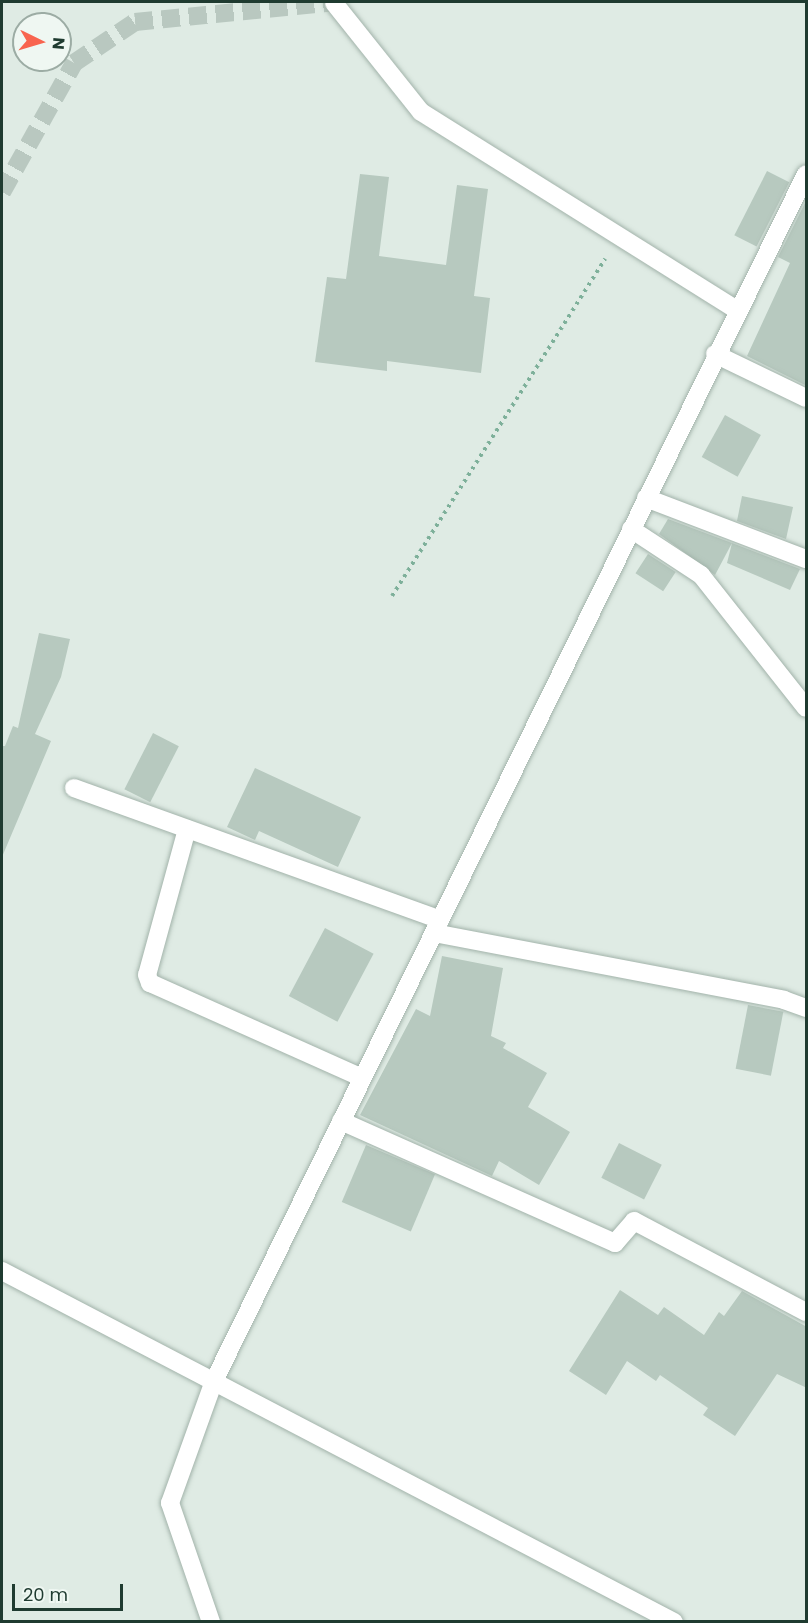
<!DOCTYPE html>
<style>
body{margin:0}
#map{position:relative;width:808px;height:1623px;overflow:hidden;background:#dfebe4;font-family:Poppins,sans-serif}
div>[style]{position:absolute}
.building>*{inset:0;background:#b7c9bf;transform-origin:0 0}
.minor-tunnel>*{height:18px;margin-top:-9px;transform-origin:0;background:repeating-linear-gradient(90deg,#b9c8c0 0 18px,transparent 0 27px)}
.path>*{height:4px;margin-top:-2px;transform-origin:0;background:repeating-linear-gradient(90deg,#7eb09a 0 3px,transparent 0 7.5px)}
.roads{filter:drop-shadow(0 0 2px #a2b3aa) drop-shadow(0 0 2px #a2b3aa)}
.minor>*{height:18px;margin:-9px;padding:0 9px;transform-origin:9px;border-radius:9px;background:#fff}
span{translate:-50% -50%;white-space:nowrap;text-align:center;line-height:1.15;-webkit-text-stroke:4.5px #eff7f2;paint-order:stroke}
.frame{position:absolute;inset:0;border:3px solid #1f3b30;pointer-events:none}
.north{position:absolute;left:12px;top:12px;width:60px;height:60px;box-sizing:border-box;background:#eff7f2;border:2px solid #9caca4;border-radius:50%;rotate:95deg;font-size:16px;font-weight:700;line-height:24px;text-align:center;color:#1f3b30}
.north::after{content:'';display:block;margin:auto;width:21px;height:27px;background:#f8644f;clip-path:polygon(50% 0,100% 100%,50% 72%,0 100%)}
.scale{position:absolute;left:12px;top:1584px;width:111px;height:27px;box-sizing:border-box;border:3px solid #1f3b30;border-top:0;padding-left:8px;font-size:18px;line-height:21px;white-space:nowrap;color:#1f3b30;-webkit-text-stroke:4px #eff7f2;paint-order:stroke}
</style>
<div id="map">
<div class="building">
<div style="left:767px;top:171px;width:25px;height:72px;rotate:27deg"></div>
<div style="clip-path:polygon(360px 174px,389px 177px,379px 256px,446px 265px,457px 185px,488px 189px,474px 296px,490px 298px,481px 373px,387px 361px,387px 371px,315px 362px,327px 277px,346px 279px)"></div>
<div style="clip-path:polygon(807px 199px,807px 386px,747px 356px,790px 263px,778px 257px)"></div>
<div style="left:725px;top:415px;width:41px;height:48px;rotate:29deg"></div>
<div style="clip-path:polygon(742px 496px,793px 507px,786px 539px,737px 521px)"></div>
<div style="clip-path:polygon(668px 519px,732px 543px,715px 575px,659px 534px)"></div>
<div style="clip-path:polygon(732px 543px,800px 569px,790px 590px,727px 563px)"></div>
<div style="left:648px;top:554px;width:33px;height:23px;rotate:33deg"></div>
<div style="clip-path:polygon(39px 633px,70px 639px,61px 677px,35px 734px,51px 741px,2px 857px,2px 746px,5px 746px,13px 726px,18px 728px)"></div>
<div style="left:153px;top:733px;width:29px;height:63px;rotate:27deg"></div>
<div style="clip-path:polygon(255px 768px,361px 817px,338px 867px,259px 831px,255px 840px,227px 827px)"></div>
<div style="left:325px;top:928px;width:55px;height:77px;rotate:28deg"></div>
<div style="clip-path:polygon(442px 956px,503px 968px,491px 1036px,506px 1043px,503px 1048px,547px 1073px,528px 1107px,570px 1132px,539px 1185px,499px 1161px,492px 1176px,360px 1115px,416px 1009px,430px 1016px)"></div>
<div style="left:748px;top:1005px;width:36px;height:65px;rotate:11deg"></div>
<div style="left:619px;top:1143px;width:48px;height:39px;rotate:27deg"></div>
<div style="left:366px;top:1145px;width:75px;height:62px;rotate:23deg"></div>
<div style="clip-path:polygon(620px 1290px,658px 1315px,664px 1307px,704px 1335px,719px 1312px,724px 1316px,742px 1291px,807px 1327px,807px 1388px,777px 1374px,735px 1436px,703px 1415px,708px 1408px,660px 1375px,656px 1381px,627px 1361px,606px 1395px,569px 1371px)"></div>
</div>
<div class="minor-tunnel">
<div style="left:2px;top:192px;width:148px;rotate:-60.8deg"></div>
<div style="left:74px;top:63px;width:73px;rotate:-33.9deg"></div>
<div style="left:135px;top:22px;width:202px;rotate:-5.7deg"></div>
</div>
<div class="path">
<div style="left:392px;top:596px;width:399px;rotate:-57.7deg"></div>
</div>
<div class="roads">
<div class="minor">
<div style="left:334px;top:3px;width:139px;rotate:51.4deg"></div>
<div style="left:421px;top:112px;width:373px;rotate:32.1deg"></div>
<div style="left:715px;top:354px;width:101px;rotate:25.8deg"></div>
<div style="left:646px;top:498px;width:171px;rotate:20.9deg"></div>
<div style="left:631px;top:529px;width:84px;rotate:33.3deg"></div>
<div style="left:701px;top:575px;width:169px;rotate:51.7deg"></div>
<div style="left:74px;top:788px;width:389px;rotate:19.8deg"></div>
<div style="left:187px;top:829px;width:151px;rotate:105.3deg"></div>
<div style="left:147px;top:975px;width:9px;rotate:69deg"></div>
<div style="left:150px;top:983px;width:232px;rotate:24.1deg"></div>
<div style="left:434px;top:933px;width:356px;rotate:10.8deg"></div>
<div style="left:784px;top:1000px;width:23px;rotate:20deg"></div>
<div style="left:341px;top:1121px;width:300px;rotate:24deg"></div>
<div style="left:615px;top:1243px;width:29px;rotate:-49deg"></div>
<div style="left:634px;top:1221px;width:195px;rotate:27.9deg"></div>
<div style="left:2px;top:1271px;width:758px;rotate:27.58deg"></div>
<div style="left:211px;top:1622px;width:126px;rotate:-109deg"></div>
<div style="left:170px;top:1503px;width:130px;rotate:-70.2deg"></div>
<div style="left:214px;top:1381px;width:1344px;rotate:-63.87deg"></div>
</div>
</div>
<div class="frame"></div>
<div class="north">N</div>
<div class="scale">20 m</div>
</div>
